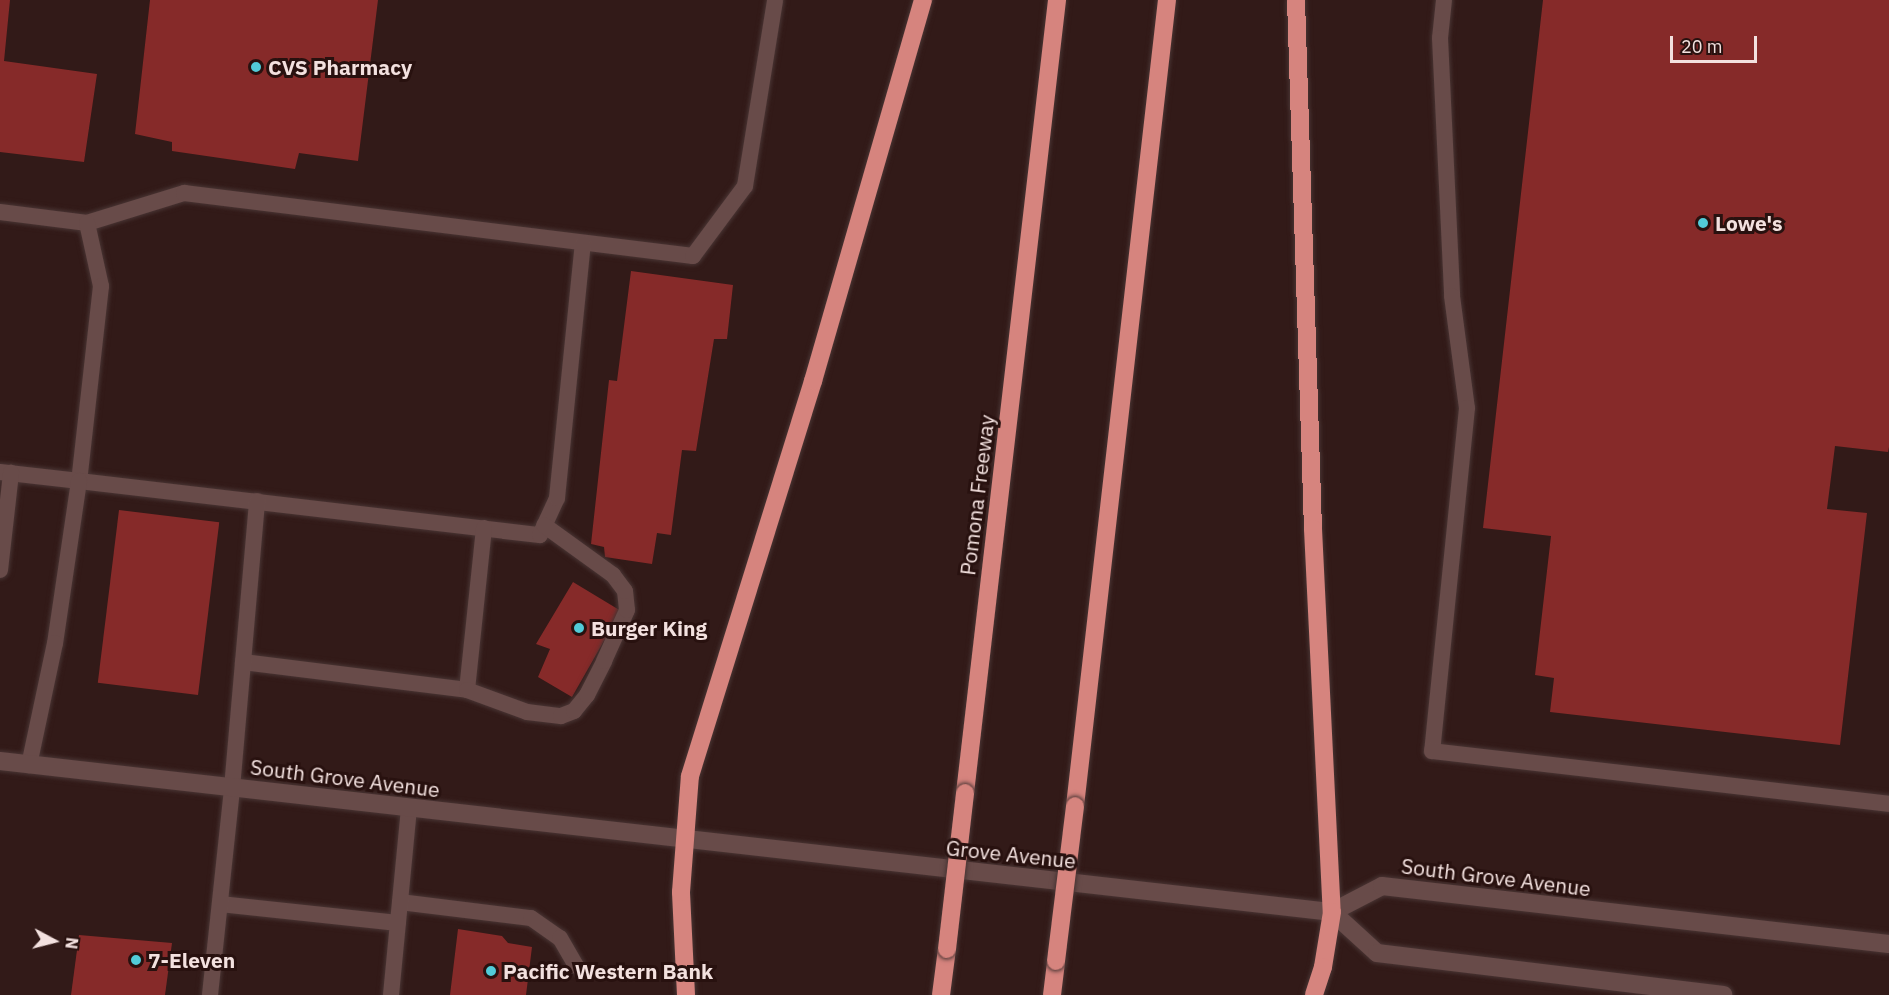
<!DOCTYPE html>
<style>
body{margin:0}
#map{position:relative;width:1889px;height:995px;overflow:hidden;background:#321a18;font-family:"IBM Plex Sans",sans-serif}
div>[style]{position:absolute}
.building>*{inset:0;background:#862a29;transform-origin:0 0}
.roads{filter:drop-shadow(0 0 2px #493534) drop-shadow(0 0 2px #493534)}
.service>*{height:16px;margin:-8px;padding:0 8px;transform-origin:8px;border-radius:8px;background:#684b49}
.secondary>*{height:18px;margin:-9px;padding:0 9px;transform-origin:9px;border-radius:9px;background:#684b49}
.motorway>*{height:18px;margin:-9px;padding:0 9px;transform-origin:9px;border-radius:9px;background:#d6847e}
.bridges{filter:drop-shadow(0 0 2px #493534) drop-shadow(0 0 2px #493534)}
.motorway-bridge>*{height:18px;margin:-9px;padding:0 9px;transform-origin:9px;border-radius:9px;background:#d6847e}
.dots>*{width:16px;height:16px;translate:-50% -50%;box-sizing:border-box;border:3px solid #28110f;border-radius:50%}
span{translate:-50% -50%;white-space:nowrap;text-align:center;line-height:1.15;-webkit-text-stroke:6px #28110f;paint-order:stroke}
.poi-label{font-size:21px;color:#f3e1df;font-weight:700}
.left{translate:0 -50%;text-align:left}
.street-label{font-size:21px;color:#f3e1df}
.north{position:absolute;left:24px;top:911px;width:60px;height:60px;-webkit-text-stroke:4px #28110f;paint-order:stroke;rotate:97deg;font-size:16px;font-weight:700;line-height:24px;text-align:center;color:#f3e1df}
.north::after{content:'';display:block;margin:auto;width:21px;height:27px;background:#f3e1df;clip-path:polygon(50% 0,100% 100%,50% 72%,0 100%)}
.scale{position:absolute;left:1670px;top:36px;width:87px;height:27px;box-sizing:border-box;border:3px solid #f3e1df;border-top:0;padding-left:8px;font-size:18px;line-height:21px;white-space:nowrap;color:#f3e1df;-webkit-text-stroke:4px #28110f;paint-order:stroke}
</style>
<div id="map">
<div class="building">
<div style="clip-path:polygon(0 0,10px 0,4px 61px,97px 74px,84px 162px,0 152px)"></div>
<div style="clip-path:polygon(150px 0,378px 0,358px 161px,299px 153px,295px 169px,172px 151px,172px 142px,135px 134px)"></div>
<div style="clip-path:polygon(1543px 0,1889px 0,1889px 447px,1888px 452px,1835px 446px,1827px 509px,1867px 513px,1840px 745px,1550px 712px,1554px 678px,1535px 675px,1551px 536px,1483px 528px)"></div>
<div style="clip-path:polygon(631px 271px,733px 285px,727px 339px,714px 339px,696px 451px,682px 450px,671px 535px,657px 533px,652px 564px,605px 557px,604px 547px,591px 544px,609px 380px,617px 381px)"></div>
<div style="left:119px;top:510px;width:101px;height:174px;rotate:7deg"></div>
<div style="clip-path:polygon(573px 582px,621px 611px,572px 697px,538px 677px,550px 649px,536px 644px)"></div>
<div style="clip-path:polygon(458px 929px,502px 936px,508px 943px,532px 947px,526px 995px,450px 995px)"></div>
<div style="clip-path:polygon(79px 935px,172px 943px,165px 995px,71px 995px)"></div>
</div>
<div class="roads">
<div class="service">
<div style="left:1444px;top:0;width:38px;rotate:96deg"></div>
<div style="left:1440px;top:38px;width:258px;rotate:87.3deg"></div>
<div style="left:1452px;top:296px;width:113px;rotate:82.4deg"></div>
<div style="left:1467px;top:408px;width:345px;rotate:95.8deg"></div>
<div style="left:1432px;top:751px;width:460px;rotate:6.6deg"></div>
<div style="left:0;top:212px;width:88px;rotate:7.2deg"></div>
<div style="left:87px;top:223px;width:102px;rotate:-17.2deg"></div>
<div style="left:184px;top:193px;width:513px;rotate:7.06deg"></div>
<div style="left:693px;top:256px;width:87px;rotate:-53.4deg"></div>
<div style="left:745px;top:186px;width:188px;rotate:-80.8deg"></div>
<div style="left:87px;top:223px;width:65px;rotate:77.5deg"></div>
<div style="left:101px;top:286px;width:196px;rotate:96.4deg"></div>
<div style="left:79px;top:481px;width:464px;rotate:6.7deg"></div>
<div style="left:540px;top:535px;width:41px;rotate:-65.3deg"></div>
<div style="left:557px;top:498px;width:256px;rotate:-84.2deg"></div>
<div style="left:0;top:472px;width:80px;rotate:6.5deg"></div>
<div style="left:79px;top:481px;width:164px;rotate:98.4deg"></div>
<div style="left:55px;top:643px;width:125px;rotate:102deg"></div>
<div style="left:0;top:570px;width:98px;rotate:-83.5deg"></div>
<div style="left:243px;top:662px;width:226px;rotate:7.1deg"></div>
<div style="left:467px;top:690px;width:163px;rotate:-84deg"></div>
<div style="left:467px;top:690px;width:64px;rotate:20.1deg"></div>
<div style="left:527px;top:712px;width:34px;rotate:7deg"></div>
<div style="left:561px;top:716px;width:14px;rotate:-21deg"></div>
<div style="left:574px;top:711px;width:21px;rotate:-51deg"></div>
<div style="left:587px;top:695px;width:38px;rotate:-63deg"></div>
<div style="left:604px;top:661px;width:56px;rotate:-65.7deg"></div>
<div style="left:627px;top:610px;width:19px;rotate:-96deg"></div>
<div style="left:625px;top:591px;width:20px;rotate:-127deg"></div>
<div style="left:613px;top:575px;width:85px;rotate:-144.1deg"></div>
<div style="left:400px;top:902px;width:132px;rotate:7deg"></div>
<div style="left:531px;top:918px;width:35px;rotate:35deg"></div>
<div style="left:560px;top:938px;width:32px;rotate:60deg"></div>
<div style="left:220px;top:904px;width:179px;rotate:6.1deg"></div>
<div style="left:210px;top:995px;width:208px;rotate:-83.9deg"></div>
<div style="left:232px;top:788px;width:288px;rotate:-85deg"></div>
<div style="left:391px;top:995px;width:188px;rotate:-84.5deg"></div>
</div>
<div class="secondary">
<div style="left:0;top:761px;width:1341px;rotate:6.47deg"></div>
<div style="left:1332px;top:912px;width:56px;rotate:-27.5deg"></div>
<div style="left:1382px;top:886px;width:510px;rotate:6.53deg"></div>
<div style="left:1332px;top:912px;width:61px;rotate:42.3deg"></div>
<div style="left:1377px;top:953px;width:349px;rotate:6.9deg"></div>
</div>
<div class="motorway">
<div style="left:1296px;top:0;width:529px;rotate:88.16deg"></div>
<div style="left:1313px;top:529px;width:383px;rotate:87.2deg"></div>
<div style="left:1332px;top:912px;width:56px;rotate:99.3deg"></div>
<div style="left:1323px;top:967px;width:29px;rotate:108deg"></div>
<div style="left:965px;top:793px;width:798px;rotate:-83.38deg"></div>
<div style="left:1075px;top:806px;width:811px;rotate:-83.49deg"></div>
<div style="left:686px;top:995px;width:103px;rotate:-92.8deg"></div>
<div style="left:681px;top:892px;width:116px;rotate:-85.6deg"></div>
<div style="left:690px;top:776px;width:414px;rotate:-72.7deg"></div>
<div style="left:813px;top:381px;width:397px;rotate:-73.9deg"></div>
<div style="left:941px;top:995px;width:46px;rotate:-82.6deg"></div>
<div style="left:1052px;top:995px;width:34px;rotate:-83deg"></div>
</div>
</div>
<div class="bridges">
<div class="motorway-bridge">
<div style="left:947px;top:949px;width:157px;rotate:-83.4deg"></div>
<div style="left:1056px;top:961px;width:156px;rotate:-83deg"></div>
</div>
</div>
<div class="dots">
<div style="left:256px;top:67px;background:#52cbd8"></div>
<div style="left:1703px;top:223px;background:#52cbd8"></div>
<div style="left:579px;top:628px;background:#52cbd8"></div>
<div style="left:136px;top:960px;background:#52cbd8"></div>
<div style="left:491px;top:971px;background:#52cbd8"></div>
</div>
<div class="poi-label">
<span class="left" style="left:268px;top:67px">CVS Pharmacy</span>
<span class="left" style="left:1715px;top:223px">Lowe's</span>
<span class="left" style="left:591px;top:628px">Burger King</span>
<span class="left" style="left:148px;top:960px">7-Eleven</span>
<span class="left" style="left:503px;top:971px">Pacific Western Bank</span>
</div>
<div class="street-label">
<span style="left:977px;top:495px;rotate:-83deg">Pomona Freeway</span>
<span style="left:345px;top:778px;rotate:7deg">South Grove Avenue</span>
<span style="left:1011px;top:854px;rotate:6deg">Grove Avenue</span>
<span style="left:1496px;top:877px;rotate:7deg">South Grove Avenue</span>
</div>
<div class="north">N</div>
<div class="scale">20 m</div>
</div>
